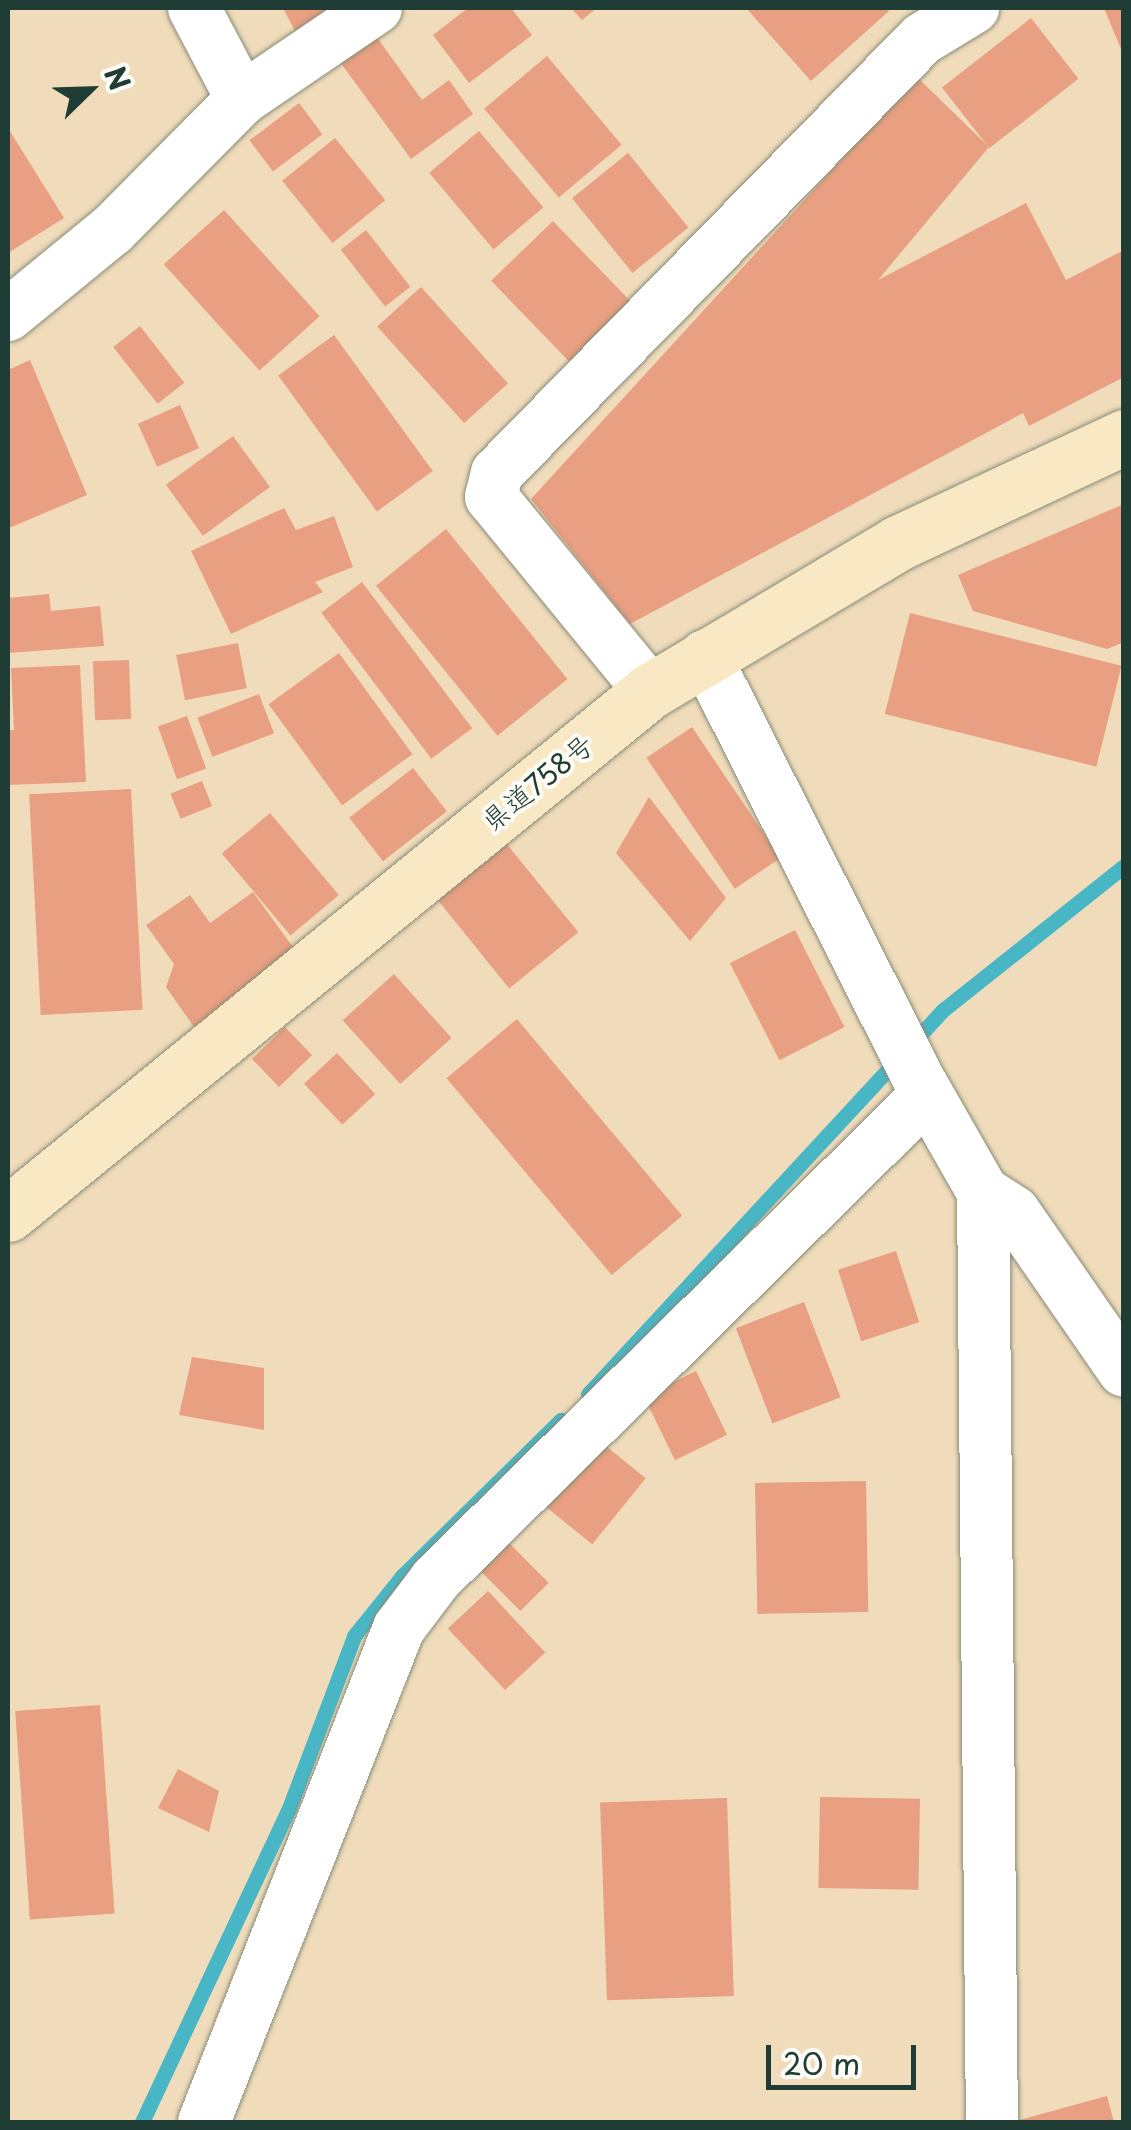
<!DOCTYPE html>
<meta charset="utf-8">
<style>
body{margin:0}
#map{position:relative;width:1131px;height:2130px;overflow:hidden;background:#f0dcbb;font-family:"Playpen Sans","Klee One",sans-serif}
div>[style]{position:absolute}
.stream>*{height:15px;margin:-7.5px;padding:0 7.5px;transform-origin:7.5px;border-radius:7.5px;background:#49b6c5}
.building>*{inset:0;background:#e99f81;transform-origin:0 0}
.roads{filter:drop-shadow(0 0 2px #888c78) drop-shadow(0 0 2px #888c78)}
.minor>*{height:52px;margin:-26px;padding:0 26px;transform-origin:26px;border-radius:26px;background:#fff}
.secondary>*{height:55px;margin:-27.5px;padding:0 27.5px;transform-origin:27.5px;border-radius:27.5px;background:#f8e8c3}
span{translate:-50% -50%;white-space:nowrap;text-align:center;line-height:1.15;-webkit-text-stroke:8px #fdfcf7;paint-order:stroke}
.street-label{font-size:28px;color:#1f3d34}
.frame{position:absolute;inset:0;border:10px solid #1f3d34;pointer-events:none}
.north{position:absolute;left:40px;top:40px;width:100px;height:100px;-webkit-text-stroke:8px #fdfcf7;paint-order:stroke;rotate:67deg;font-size:28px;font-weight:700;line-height:40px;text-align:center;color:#1f3d34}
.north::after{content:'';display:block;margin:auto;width:35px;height:45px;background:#1f3d34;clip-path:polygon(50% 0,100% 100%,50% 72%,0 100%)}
.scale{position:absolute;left:766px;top:2045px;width:150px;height:45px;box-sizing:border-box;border:5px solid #1f3d34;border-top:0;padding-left:12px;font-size:30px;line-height:35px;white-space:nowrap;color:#1f3d34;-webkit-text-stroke:8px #fdfcf7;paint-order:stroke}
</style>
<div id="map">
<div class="stream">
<div style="left:588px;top:1394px;width:523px;rotate:-47.25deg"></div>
<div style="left:943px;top:1010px;width:231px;rotate:-38.5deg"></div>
<div style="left:142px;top:2122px;width:344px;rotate:-64.9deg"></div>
<div style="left:288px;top:1811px;width:187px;rotate:-69.3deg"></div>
<div style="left:354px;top:1636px;width:77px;rotate:-51.3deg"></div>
<div style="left:402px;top:1576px;width:223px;rotate:-44.5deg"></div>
</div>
<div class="building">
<div style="clip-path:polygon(283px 8px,350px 8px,302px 44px)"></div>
<div style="clip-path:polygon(468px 8px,511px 8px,532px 35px,469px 83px,433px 35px)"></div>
<div style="clip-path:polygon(571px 8px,597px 8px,582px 20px)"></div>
<div style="clip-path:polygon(746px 8px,886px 8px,889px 11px,811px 81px)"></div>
<div style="clip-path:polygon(1104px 8px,1124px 8px,1124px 54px,1123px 54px)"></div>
<div style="left:1031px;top:18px;width:77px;height:113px;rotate:52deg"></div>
<div style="clip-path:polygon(376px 36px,422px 100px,449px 80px,473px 114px,411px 159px,340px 62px)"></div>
<div style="left:547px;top:56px;width:116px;height:82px;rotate:50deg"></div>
<div style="clip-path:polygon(917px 77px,989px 147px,878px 280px,1026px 203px,1066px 280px,1124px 250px,1124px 377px,1029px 426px,1023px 413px,630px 624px,531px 499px)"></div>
<div style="left:299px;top:103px;width:39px;height:62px;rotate:53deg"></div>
<div style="clip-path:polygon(8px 128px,64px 218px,8px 253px)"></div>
<div style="left:479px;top:131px;width:100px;height:65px;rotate:50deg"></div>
<div style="left:335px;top:138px;width:80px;height:68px;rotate:51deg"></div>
<div style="left:628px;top:153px;width:96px;height:72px;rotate:51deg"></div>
<div style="left:224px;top:210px;width:143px;height:81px;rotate:48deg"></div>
<div style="left:553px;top:221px;width:112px;height:86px;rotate:46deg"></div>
<div style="left:366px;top:230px;width:72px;height:32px;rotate:52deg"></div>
<div style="left:421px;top:287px;width:130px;height:59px;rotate:48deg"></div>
<div style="left:140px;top:326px;width:72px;height:34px;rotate:52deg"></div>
<div style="left:334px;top:335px;width:168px;height:69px;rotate:54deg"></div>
<div style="clip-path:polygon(30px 360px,87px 495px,9px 528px,8px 370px)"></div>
<div style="left:180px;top:405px;width:47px;height:46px;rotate:66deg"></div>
<div style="left:233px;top:436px;width:63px;height:83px;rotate:54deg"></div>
<div style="clip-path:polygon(1124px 504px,1124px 642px,1107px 649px,973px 611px,958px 575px)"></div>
<div style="clip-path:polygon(284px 508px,296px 530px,334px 516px,353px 567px,315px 582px,323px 592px,231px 634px,191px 551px)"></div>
<div style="left:446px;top:529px;width:193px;height:90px;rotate:51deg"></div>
<div style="left:362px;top:582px;width:183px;height:51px;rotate:53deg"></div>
<div style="clip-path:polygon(49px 594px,51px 611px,100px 606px,104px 646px,8px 653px,8px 598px)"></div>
<div style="left:910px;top:613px;width:218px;height:104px;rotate:14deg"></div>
<div style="left:238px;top:643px;width:46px;height:63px;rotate:79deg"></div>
<div style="left:339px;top:653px;width:125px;height:87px;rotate:54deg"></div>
<div style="left:129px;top:660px;width:59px;height:36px;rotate:88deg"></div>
<div style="clip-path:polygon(80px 665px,86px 782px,8px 785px,8px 730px,14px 730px,11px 668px)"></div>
<div style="left:259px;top:694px;width:42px;height:66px;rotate:69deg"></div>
<div style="left:187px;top:716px;width:56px;height:31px;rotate:70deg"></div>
<div style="left:692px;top:727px;width:158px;height:55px;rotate:56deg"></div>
<div style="left:413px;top:768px;width:55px;height:81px;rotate:52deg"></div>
<div style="left:202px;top:781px;width:27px;height:34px;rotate:68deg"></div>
<div style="left:131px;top:789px;width:221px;height:102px;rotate:87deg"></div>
<div style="clip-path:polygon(649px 797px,726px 898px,690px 941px,616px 853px)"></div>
<div style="left:270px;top:813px;width:107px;height:63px;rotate:50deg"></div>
<div style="left:506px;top:843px;width:115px;height:89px;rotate:51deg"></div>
<div style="clip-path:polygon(253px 892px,298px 954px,194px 1027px,166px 987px,174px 964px,146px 925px,190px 895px,210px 923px)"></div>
<div style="left:795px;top:930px;width:109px;height:73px;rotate:63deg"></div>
<div style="left:394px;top:974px;width:86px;height:69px;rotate:48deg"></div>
<div style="left:517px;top:1019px;width:257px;height:92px;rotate:50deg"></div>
<div style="left:285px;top:1027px;width:39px;height:46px;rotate:46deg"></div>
<div style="left:337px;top:1053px;width:56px;height:45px;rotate:47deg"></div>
<div style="left:896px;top:1251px;width:75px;height:61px;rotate:72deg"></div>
<div style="left:804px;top:1302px;width:102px;height:73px;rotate:69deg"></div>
<div style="clip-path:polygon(192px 1357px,264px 1368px,264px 1430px,179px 1415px)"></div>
<div style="left:696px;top:1371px;width:71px;height:58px;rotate:64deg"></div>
<div style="left:596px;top:1438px;width:64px;height:85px;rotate:39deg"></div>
<div style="left:866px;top:1481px;width:131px;height:111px;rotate:89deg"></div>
<div style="left:502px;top:1536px;width:66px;height:40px;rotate:45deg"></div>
<div style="left:488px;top:1591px;width:84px;height:55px;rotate:47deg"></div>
<div style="left:100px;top:1705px;width:209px;height:85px;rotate:86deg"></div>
<div style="clip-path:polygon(178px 1769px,219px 1791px,209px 1832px,158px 1808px)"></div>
<div style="left:820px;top:1797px;width:100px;height:91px;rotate:1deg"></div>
<div style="left:727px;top:1798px;width:198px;height:127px;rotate:88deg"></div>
<div style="clip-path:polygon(1107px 2096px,1114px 2122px,1016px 2122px,1016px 2121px)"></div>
</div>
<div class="roads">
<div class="minor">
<div style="left:194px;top:8px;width:103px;rotate:62.2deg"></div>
<div style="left:8px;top:315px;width:134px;rotate:-39.3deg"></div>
<div style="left:112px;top:230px;width:185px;rotate:-45.2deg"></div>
<div style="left:242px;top:99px;width:162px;rotate:-34.2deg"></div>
<div style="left:705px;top:656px;width:483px;rotate:63.2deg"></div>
<div style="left:923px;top:1087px;width:121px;rotate:60.3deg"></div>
<div style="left:983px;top:1192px;width:930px;rotate:89.45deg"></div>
<div style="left:650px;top:691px;width:251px;rotate:-129.3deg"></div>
<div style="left:491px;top:497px;width:25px;rotate:-76deg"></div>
<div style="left:497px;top:473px;width:607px;rotate:-45.6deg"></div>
<div style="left:922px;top:39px;width:60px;rotate:-31.3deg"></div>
<div style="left:983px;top:1192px;width:37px;rotate:33deg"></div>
<div style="left:1014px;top:1212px;width:193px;rotate:55.3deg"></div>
<div style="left:204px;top:2122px;width:531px;rotate:-68.46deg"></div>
<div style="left:399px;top:1628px;width:61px;rotate:-52.9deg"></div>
<div style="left:436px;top:1579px;width:689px;rotate:-44.59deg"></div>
</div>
<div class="secondary">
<div style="left:8px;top:1214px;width:828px;rotate:-39.17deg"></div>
<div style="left:650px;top:691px;width:289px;rotate:-30.8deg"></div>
<div style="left:898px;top:543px;width:250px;rotate:-25.1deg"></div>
</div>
</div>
<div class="street-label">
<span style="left:537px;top:782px;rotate:-39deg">県道758号</span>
</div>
<div class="frame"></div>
<div class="north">N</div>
<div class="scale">20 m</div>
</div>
